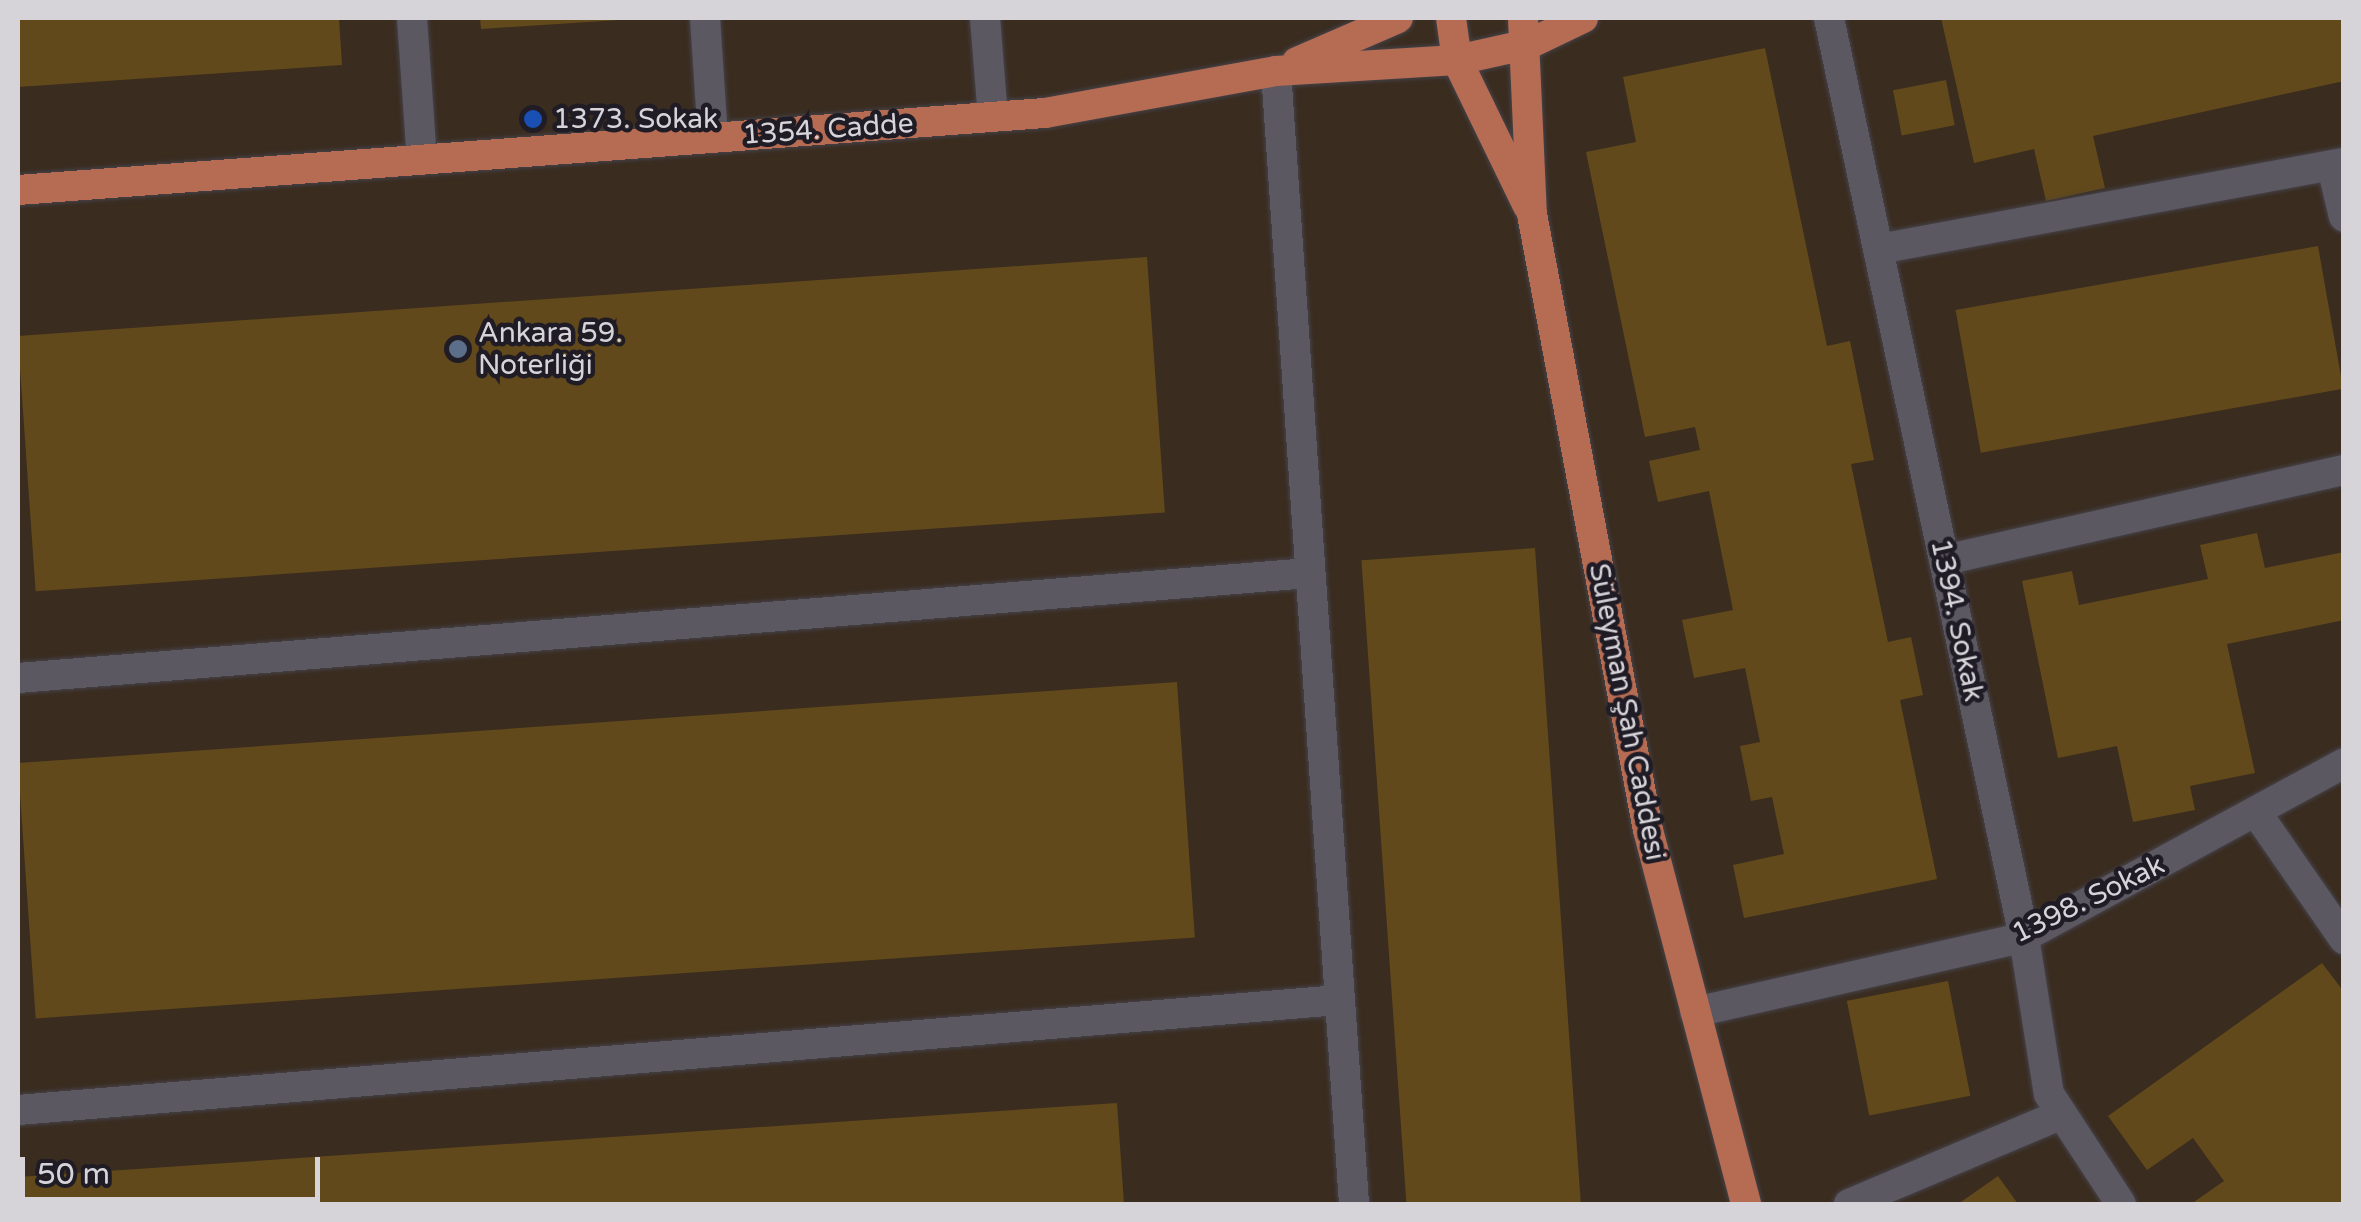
<!DOCTYPE html>
<meta charset="utf-8">
<style>
body{margin:0}
#map{position:relative;width:2361px;height:1222px;overflow:hidden;background:#29262f;font-family:"Varela Round",sans-serif}
div>[style]{position:absolute}
.industrial>*{inset:0;background:#3a2c1f;transform-origin:0 0}
.building>*{inset:0;background:#62491b;transform-origin:0 0}
.roads{filter:drop-shadow(0 0 2px #454249) drop-shadow(0 0 2px #454249)}
.minor>*{height:30px;margin:-15px;padding:0 15px;transform-origin:15px;border-radius:15px;background:#5c5862}
.major>*{height:30px;margin:-15px;padding:0 15px;transform-origin:15px;border-radius:15px;background:#b66c53}
.dots>*{width:28px;height:28px;translate:-50% -50%;box-sizing:border-box;border:5px solid #201c25;border-radius:50%}
span{translate:-50% -50%;white-space:nowrap;text-align:center;line-height:1.15;-webkit-text-stroke:9px #201c25;paint-order:stroke}
.poi-label{font-size:28px;color:#d6d3d9}
.left{translate:0 -50%;text-align:left}
.street-label{font-size:28px;color:#d6d3d9}
.frame{position:absolute;inset:0;border:20px solid #d6d3d9;pointer-events:none}
.scale{position:absolute;left:20px;top:1157px;width:300px;height:45px;box-sizing:border-box;border:5px solid #d6d3d9;border-top:0;padding-left:12px;font-size:30px;line-height:35px;white-space:nowrap;color:#d6d3d9;-webkit-text-stroke:8px #201c25;paint-order:stroke}
</style>
<div id="map">
<div class="industrial">
<div style="left:18px;top:18px;width:2325px;height:1186px"></div>
</div>
<div class="building">
<div style="clip-path:polygon(18px 18px,339px 18px,342px 65px,18px 87px)"></div>
<div style="clip-path:polygon(480px 18px,619px 18px,619px 20px,481px 29px)"></div>
<div style="clip-path:polygon(1941px 18px,2344px 18px,2344px 81px,2093px 136px,2105px 188px,2046px 201px,2034px 149px,1974px 163px)"></div>
<div style="clip-path:polygon(1765px 48px,1827px 346px,1850px 341px,1874px 460px,1851px 464px,1888px 642px,1911px 637px,1923px 695px,1900px 700px,1937px 879px,1744px 918px,1733px 865px,1784px 854px,1772px 797px,1751px 801px,1740px 746px,1760px 742px,1745px 668px,1694px 678px,1682px 620px,1733px 610px,1709px 491px,1658px 502px,1649px 461px,1700px 450px,1695px 427px,1645px 437px,1586px 152px,1636px 142px,1623px 77px)"></div>
<div style="left:1946px;top:80px;width:46px;height:54px;rotate:79deg"></div>
<div style="left:2318px;top:246px;width:145px;height:368px;rotate:80deg"></div>
<div style="left:1147px;top:257px;width:256px;height:1132px;rotate:86deg"></div>
<div style="clip-path:polygon(2257px 533px,2265px 568px,2344px 552px,2344px 620px,2227px 644px,2255px 773px,2190px 786px,2195px 810px,2133px 822px,2117px 746px,2058px 758px,2022px 581px,2072px 571px,2079px 605px,2208px 579px,2200px 545px)"></div>
<div style="left:1535px;top:548px;width:658px;height:174px;rotate:86deg"></div>
<div style="left:1177px;top:682px;width:256px;height:1162px;rotate:86deg"></div>
<div style="clip-path:polygon(2322px 963px,2344px 992px,2344px 1204px,2191px 1204px,2224px 1181px,2193px 1138px,2147px 1170px,2108px 1116px)"></div>
<div style="left:1948px;top:981px;width:117px;height:103px;rotate:79deg"></div>
<div style="clip-path:polygon(1117px 1103px,1124px 1204px,18px 1204px,18px 1177px)"></div>
<div style="clip-path:polygon(1998px 1176px,2018px 1204px,1958px 1204px)"></div>
</div>
<div class="roads">
<div class="minor">
<div style="left:412px;top:18px;width:142px;rotate:86deg"></div>
<div style="left:705px;top:18px;width:120px;rotate:86.2deg"></div>
<div style="left:985px;top:18px;width:99px;rotate:85.4deg"></div>
<div style="left:1829px;top:18px;width:939px;rotate:78.02deg"></div>
<div style="left:2024px;top:937px;width:159px;rotate:81deg"></div>
<div style="left:2049px;top:1094px;width:131px;rotate:56.8deg"></div>
<div style="left:1276px;top:71px;width:1136px;rotate:86.06deg"></div>
<div style="left:2332px;top:167px;width:51px;rotate:76.5deg"></div>
<div style="left:1879px;top:249px;width:473px;rotate:-10.5deg"></div>
<div style="left:1944px;top:560px;width:410px;rotate:-12.7deg"></div>
<div style="left:18px;top:678px;width:1294px;rotate:-4.65deg"></div>
<div style="left:2256px;top:812px;width:155px;rotate:55.3deg"></div>
<div style="left:1695px;top:1012px;width:337px;rotate:-12.8deg"></div>
<div style="left:2024px;top:937px;width:364px;rotate:-28.5deg"></div>
<div style="left:18px;top:1110px;width:1326px;rotate:-4.76deg"></div>
<div style="left:1849px;top:1204px;width:231px;rotate:-22.9deg"></div>
</div>
<div class="major">
<div style="left:1451px;top:18px;width:42px;rotate:81.9deg"></div>
<div style="left:1457px;top:60px;width:162px;rotate:64.1deg"></div>
<div style="left:1523px;top:18px;width:196px;rotate:87.4deg"></div>
<div style="left:1532px;top:214px;width:627px;rotate:79.34deg"></div>
<div style="left:1648px;top:830px;width:387px;rotate:75.3deg"></div>
<div style="left:1297px;top:62px;width:110px;rotate:-23.5deg"></div>
<div style="left:18px;top:190px;width:1030px;rotate:-4.29deg"></div>
<div style="left:1045px;top:113px;width:235px;rotate:-10.3deg"></div>
<div style="left:1276px;top:71px;width:181px;rotate:-3.5deg"></div>
<div style="left:1457px;top:60px;width:74px;rotate:-12.5deg"></div>
<div style="left:1529px;top:44px;width:60px;rotate:-25.7deg"></div>
</div>
</div>
<div class="dots">
<div style="left:533px;top:119px;background:#1a4fb4"></div>
<div style="left:458px;top:349px;background:#5c6f8a"></div>
</div>
<div class="poi-label">
<span class="left" style="left:553px;top:119px">1373. Sokak</span>
<span class="left" style="left:478px;top:349px">Ankara 59.<br>Noterliği</span>
</div>
<div class="street-label">
<span style="left:828px;top:129px;rotate:-4deg">1354. Cadde</span>
<span style="left:1957px;top:620px;rotate:78deg">1394. Sokak</span>
<span style="left:1627px;top:712px;rotate:79deg">Süleyman Şah Caddesi</span>
<span style="left:2088px;top:899px;rotate:-26deg">1398. Sokak</span>
</div>
<div class="frame"></div>
<div class="scale">50 m</div>
</div>
